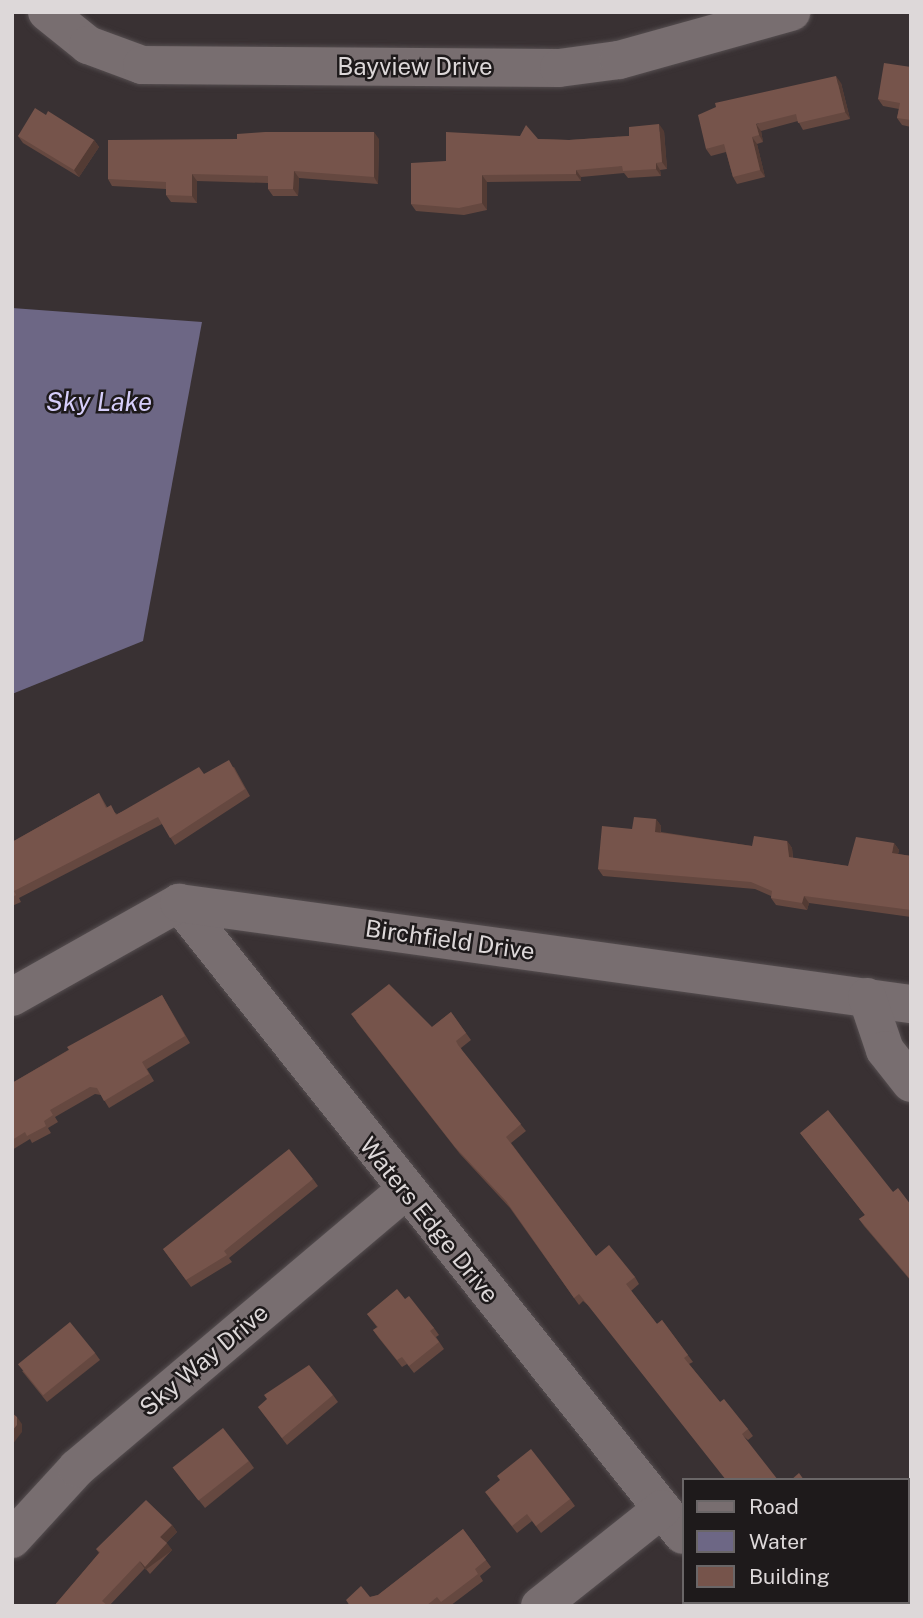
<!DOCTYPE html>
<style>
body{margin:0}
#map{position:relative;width:923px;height:1618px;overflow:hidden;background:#393133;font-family:"Public Sans",sans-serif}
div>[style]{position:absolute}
.water>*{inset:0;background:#6d6785}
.roads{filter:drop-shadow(0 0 2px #554e50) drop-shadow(0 0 2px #554e50)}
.minor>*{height:38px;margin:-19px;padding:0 19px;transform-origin:19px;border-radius:19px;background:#786e70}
.wall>*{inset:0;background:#654840}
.shaded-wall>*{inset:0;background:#533b34;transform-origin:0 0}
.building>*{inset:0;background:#76544b;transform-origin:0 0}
span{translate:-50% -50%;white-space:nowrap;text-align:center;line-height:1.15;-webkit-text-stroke:5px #1e1a1b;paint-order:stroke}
.street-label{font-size:24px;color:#ddd8d9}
.water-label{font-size:26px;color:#d6cefa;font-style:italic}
.frame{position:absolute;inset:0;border:14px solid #ddd8d9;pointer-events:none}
.legend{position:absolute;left:682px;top:1478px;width:228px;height:126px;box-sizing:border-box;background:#1e1a1b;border:2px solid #6a6667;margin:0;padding:9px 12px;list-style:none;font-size:21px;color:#ddd8d9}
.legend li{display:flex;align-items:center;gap:14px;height:35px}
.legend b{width:35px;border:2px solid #6a6667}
</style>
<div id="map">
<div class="water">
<div style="clip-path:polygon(12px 308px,202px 322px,143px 641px,12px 694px)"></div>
</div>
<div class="roads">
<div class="minor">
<div style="left:47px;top:12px;width:53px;rotate:38.8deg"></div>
<div style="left:88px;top:45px;width:58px;rotate:20.3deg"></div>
<div style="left:142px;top:65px;width:417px;rotate:0.4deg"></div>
<div style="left:559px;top:68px;width:61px;rotate:-7.6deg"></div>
<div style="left:619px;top:60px;width:179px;rotate:-15.6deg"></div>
<div style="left:179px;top:903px;width:808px;rotate:51.43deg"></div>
<div style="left:12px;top:997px;width:192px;rotate:-29.4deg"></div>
<div style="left:179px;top:903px;width:739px;rotate:7.86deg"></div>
<div style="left:867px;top:997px;width:56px;rotate:71.2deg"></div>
<div style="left:885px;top:1050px;width:42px;rotate:51.8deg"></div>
<div style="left:12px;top:1539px;width:96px;rotate:-47.5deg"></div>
<div style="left:77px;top:1468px;width:429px;rotate:-40.2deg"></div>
<div style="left:737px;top:1602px;width:4px;rotate:63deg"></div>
<div style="left:540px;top:1606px;width:156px;rotate:-38.5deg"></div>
</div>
</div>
<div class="wall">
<div style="clip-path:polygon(911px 67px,911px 127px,902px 125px,897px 118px,899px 109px,883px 106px,878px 99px)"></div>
<div style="clip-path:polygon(841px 83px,850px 119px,803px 130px,798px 121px,761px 131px,763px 142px,757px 144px,765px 177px,737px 184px,733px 177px,726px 152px,711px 156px,706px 149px)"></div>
<div style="clip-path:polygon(46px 115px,94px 140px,99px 147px,79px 177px,23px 143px,18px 136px)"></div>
<div style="clip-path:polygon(664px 131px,667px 169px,660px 170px,661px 176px,628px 178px,624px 173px,581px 177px,581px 181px,487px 182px,487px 210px,464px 215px,416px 211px,411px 204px,446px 161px,538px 139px,569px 140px,629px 136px)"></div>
<div style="clip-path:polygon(379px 139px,378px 184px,299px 178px,298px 196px,273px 196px,268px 189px,268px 183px,197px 181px,197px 203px,171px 202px,166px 195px,166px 189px,112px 186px,108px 179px)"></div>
<div style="clip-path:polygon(234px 767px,250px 796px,175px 845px,162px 824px,19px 898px,21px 902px,12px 906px,12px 842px,99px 793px,107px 807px,117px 814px,204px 774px)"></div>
<div style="clip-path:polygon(656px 819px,661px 826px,661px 832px,752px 846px,787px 841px,792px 848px,793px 858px,848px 866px,894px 843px,899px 850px,898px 854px,911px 856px,911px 917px,809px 903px,807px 910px,776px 905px,771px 898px,771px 896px,755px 889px,603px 876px,598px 869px,632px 829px)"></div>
<div style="clip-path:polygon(162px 995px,190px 1043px,147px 1069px,154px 1081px,109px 1108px,101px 1095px,95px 1094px,55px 1117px,58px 1122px,48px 1128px,51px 1133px,32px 1143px,30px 1139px,12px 1150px,12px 1083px)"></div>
<div style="clip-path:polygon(451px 1012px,471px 1040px,461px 1048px,462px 1051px,526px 1131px,511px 1143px,596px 1256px,635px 1277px,639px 1284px,631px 1291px,657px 1324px,662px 1320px,693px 1362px,689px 1364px,720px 1402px,748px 1429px,753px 1436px,748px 1440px,583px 1301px,579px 1305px,510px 1208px,460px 1154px,356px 1021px,432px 1027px)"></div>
<div style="clip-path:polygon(800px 1133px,893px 1192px,911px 1205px,911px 1281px,864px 1226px,859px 1219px,865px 1215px)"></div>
<div style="clip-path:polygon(313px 1179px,318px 1186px,229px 1258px,232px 1262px,191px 1287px,163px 1249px)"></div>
<div style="clip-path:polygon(405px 1299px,434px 1328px,439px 1335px,436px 1337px,444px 1349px,414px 1373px,407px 1364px,402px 1367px,378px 1337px,373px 1330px,377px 1327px,367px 1314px)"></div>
<div style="clip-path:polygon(95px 1353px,100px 1360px,47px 1402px,22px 1371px)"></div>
<div style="clip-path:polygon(333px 1395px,338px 1402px,287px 1445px,258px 1407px)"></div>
<div style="clip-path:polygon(249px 1461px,254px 1468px,205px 1508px,174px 1469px)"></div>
<div style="clip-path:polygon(490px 1499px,570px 1499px,575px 1506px,541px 1533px,532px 1521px,517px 1533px)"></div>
<div style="clip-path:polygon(172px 1525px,177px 1532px,166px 1543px,172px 1550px,150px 1574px,145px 1568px,109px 1606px,54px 1606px,99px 1553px,96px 1549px)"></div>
<div style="clip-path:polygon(463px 1529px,491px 1567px,480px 1576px,483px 1581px,450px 1606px,443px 1606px,442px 1604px,439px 1606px,350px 1606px,370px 1597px,378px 1595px)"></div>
</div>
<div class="shaded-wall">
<div style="clip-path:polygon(836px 76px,841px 83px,850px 119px,845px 112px)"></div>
<div style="clip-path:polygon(659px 124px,664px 131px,667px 169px,662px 162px)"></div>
<div style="clip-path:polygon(756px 124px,761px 131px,763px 142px,759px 135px)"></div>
<div style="clip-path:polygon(374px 132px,379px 139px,378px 184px,374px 177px)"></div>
<div style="clip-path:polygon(752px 137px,757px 144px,765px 177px,760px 170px)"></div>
<div style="clip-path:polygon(94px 140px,99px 147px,79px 177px,74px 170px)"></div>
<div style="clip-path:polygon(656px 163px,660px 170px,661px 176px,656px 169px)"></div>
<div style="clip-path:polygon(576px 170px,581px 177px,581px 181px,576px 174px)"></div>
<div style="clip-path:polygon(294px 171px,299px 178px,298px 196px,293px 189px)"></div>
<div style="clip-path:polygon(192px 174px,197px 181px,197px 203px,192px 196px)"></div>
<div style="clip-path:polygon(482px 175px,487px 182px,487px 210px,482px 203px)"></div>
<div style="clip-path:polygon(656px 819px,661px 826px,660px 839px,655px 832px)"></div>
<div style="clip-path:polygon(787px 841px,792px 848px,793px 864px,789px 857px)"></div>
<div style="clip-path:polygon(894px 843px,899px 850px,897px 860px,892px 853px)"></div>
<div style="clip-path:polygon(804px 896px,809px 903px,807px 910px,802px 903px)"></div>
<div style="clip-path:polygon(17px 1417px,22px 1424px,22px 1432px,12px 1445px,12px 1431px)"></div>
<div style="clip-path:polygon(172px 1525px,177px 1532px,165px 1544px,160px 1537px)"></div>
<div style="left:167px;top:1543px;width:9px;height:33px;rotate:54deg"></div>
</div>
<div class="building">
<div style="clip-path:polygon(884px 63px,911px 67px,911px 120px,897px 118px,900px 103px,878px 99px)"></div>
<div style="clip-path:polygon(836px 76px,845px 112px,798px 123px,796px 114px,756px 124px,759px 135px,752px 137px,760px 170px,733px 177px,724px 144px,706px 149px,698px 115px,716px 107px,715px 103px)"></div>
<div style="clip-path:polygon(35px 108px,46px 115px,48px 111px,94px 140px,74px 170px,18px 136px)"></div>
<div style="clip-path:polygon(659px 124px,662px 162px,656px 163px,656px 169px,623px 171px,622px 166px,576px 170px,576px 174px,482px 175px,482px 203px,459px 208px,411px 204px,411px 163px,446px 161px,446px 132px,520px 136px,526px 125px,538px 139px,569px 140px,629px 136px,629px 127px)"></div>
<div style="clip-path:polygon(265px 132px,374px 132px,374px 177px,294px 171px,293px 189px,268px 189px,268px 176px,192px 174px,192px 196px,166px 195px,166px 182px,108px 179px,108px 140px,237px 139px,237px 134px)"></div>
<div style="clip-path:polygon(229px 760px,245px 789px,170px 838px,158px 817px,14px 891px,16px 895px,12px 897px,12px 842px,99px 793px,106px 808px,111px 805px,116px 815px,199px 767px,204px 774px)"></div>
<div style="clip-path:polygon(634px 817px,656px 819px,655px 832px,752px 846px,754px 836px,787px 841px,789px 857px,848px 866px,856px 837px,894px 843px,892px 853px,911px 856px,911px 910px,804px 896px,802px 903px,771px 898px,772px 891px,751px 882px,598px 869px,602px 826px,632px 829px)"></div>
<div style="clip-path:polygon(389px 984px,432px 1027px,451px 1012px,466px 1033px,456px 1041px,458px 1045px,521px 1124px,506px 1137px,596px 1256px,609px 1245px,635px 1277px,626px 1284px,657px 1324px,662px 1320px,688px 1355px,684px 1358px,720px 1402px,724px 1399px,748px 1429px,742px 1434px,778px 1480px,726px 1480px,579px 1294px,574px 1298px,506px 1201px,455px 1147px,351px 1014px)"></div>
<div style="clip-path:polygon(162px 995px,185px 1036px,142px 1062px,149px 1074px,104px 1101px,97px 1088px,90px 1087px,50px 1110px,53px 1115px,44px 1121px,46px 1126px,27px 1136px,25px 1132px,12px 1140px,12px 1083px,69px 1050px,67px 1047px)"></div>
<div style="clip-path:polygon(828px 1110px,893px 1192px,898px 1188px,911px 1205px,911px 1280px,859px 1219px,865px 1215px,800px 1133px)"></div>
<div style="clip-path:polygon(289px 1149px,313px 1179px,224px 1251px,227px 1255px,186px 1280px,163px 1249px)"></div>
<div style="clip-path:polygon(397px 1289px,405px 1299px,409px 1296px,434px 1328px,430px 1331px,439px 1342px,409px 1366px,402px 1357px,397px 1360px,373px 1330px,378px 1327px,367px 1314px)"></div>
<div style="left:70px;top:1322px;width:40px;height:67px;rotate:51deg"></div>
<div style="clip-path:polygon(309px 1365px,333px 1395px,282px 1438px,258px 1407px,267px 1399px,264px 1395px)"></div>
<div style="clip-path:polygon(12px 1413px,17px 1417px,17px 1425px,12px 1431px)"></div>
<div style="left:223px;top:1428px;width:42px;height:64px;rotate:52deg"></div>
<div style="clip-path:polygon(531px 1449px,570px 1499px,536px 1526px,527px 1514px,512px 1526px,485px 1492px,500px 1480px,497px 1476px)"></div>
<div style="clip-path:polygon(799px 1473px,804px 1480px,791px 1480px)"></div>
<div style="clip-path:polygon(146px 1500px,172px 1525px,160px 1537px,167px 1543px,145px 1567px,140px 1561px,102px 1601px,108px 1606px,54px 1606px,100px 1552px,96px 1549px)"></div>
<div style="clip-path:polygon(463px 1529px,486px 1560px,475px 1569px,478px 1574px,441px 1602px,437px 1597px,426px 1606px,350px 1606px,346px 1600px,361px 1586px,370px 1597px,378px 1595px)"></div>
<div style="left:829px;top:1602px;width:40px;height:5px"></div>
</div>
<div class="street-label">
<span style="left:415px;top:67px">Bayview Drive</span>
<span style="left:450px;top:940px;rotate:8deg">Birchfield Drive</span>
<span style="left:429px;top:1220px;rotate:51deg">Waters Edge Drive</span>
<span style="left:204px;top:1360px;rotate:-40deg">Sky Way Drive</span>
</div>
<div class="water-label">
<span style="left:99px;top:402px">Sky Lake</span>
</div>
<div class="frame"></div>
<ul class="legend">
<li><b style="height:9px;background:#786e70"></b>Road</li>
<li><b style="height:19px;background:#6d6785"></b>Water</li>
<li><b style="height:19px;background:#76544b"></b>Building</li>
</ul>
</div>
